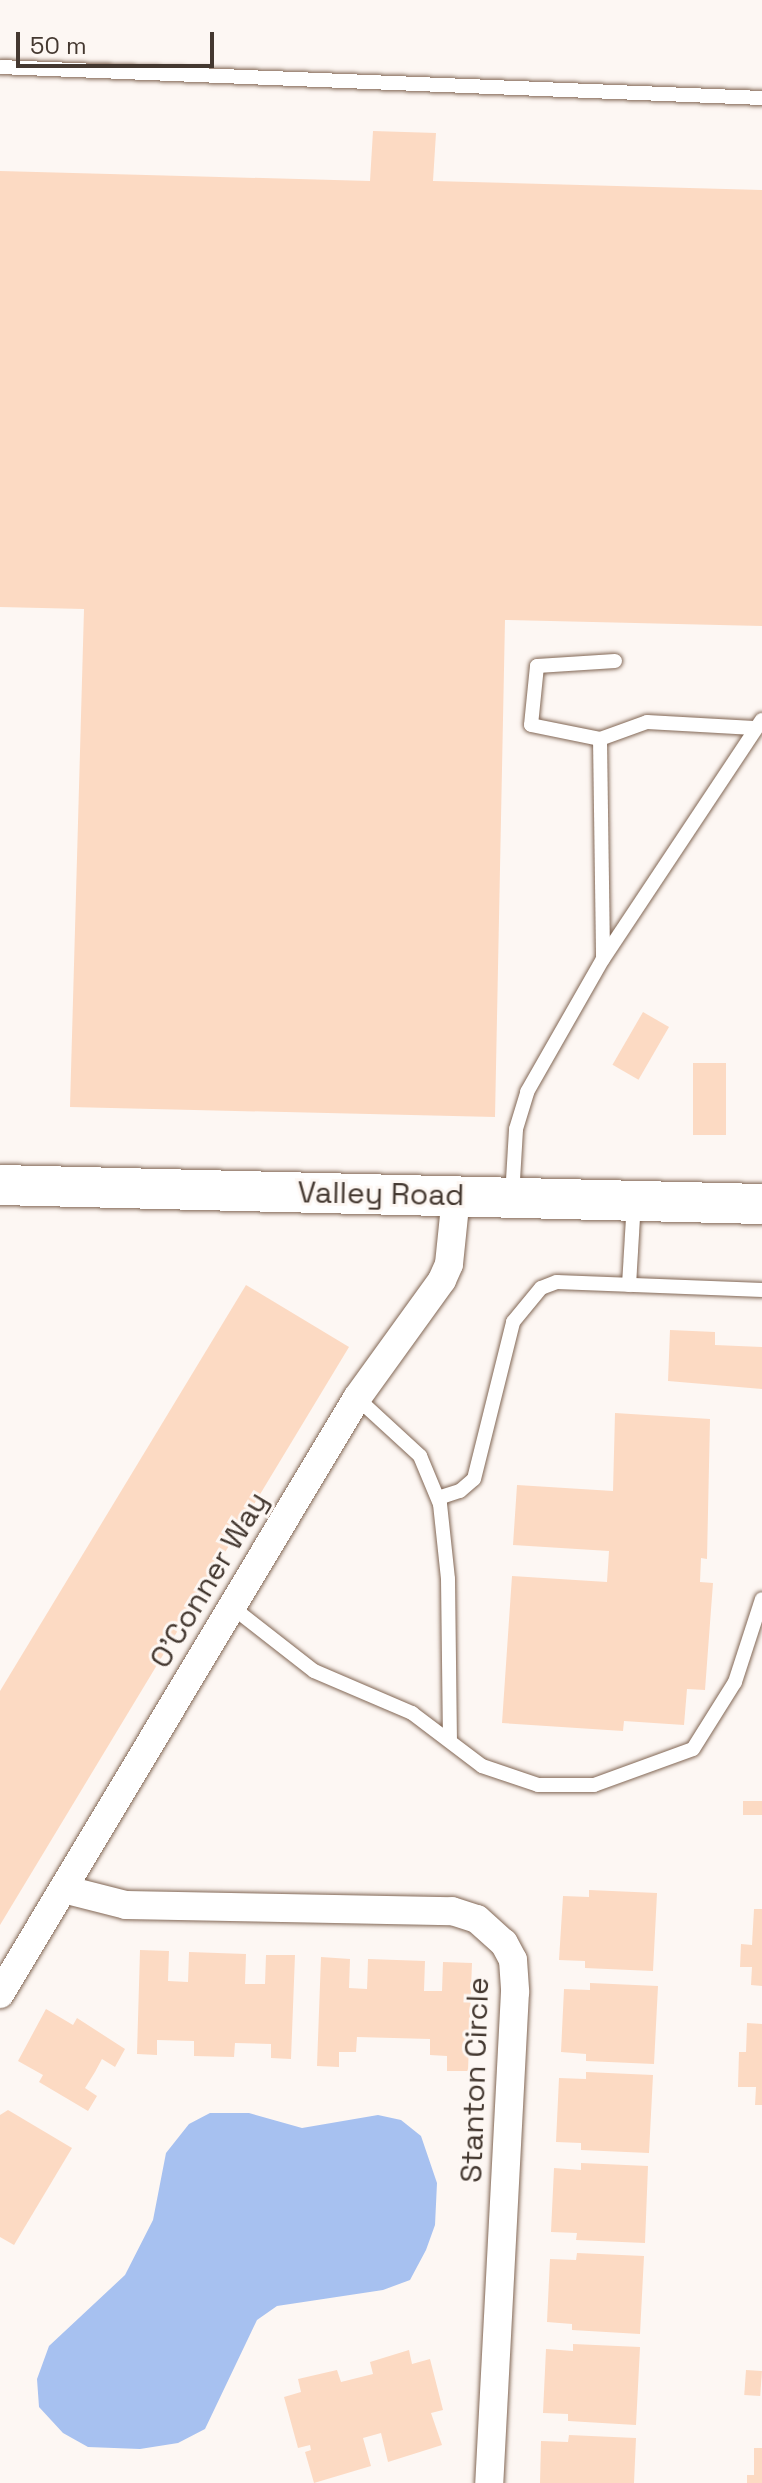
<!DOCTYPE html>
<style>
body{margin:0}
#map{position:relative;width:762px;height:2483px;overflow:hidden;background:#fdf7f3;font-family:"Space Grotesk",sans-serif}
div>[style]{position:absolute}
.water>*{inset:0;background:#a7c1f0}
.building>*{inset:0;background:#fcdac3;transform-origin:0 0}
.roads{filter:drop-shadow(0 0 2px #826755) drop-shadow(0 0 2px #826755)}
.service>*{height:14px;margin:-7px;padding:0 7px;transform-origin:7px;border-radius:7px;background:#fff}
.minor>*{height:28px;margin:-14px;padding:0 14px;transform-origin:14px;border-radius:14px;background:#fff}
.secondary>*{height:40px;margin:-20px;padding:0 20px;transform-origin:20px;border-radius:20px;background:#fff}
span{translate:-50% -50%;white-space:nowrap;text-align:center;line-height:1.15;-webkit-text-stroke:6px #fdf7f3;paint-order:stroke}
.street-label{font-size:30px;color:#443830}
.scale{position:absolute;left:16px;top:32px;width:198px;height:36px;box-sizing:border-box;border:4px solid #443830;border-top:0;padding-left:10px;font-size:24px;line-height:28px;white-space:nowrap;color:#443830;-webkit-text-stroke:6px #fdf7f3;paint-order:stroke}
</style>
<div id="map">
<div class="water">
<div style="clip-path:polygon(210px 2113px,249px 2113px,302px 2128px,378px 2115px,401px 2120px,421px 2136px,437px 2183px,435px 2225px,426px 2250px,410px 2280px,383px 2290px,277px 2306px,257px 2320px,205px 2429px,178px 2443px,140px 2449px,88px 2447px,63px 2433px,39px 2407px,37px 2379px,49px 2346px,125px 2275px,153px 2220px,166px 2153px,189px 2124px)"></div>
</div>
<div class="building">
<div style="clip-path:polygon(373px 131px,436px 133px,433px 181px,762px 190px,762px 626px,505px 620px,495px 1117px,70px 1107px,84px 609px,0 607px,0 171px,370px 181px)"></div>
<div style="left:643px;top:1012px;width:30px;height:61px;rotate:30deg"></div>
<div style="left:693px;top:1063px;width:33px;height:72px"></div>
<div style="clip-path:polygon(246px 1285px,349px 1347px,0 1925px,0 1691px)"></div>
<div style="clip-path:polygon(670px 1330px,715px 1332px,715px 1345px,762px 1347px,762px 1389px,668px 1381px)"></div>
<div style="clip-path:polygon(615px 1413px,710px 1419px,707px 1559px,701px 1558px,700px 1582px,713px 1583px,705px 1690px,687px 1689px,684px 1725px,624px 1721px,623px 1731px,502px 1723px,512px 1576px,607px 1582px,609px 1551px,513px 1545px,517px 1485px,613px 1491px)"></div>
<div style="left:743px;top:1801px;width:19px;height:14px"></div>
<div style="clip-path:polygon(589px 1890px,657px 1893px,653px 1971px,585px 1968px,585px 1961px,559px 1960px,563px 1896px,589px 1897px)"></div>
<div style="clip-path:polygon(754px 1909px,762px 1909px,762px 1986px,751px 1985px,752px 1967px,740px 1967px,741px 1944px,752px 1945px)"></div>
<div style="clip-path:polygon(140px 1950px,169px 1951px,168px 1981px,188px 1982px,189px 1952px,246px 1954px,245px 1984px,265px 1984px,266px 1955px,295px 1955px,291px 2059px,271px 2058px,271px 2044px,235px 2043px,234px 2057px,194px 2056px,194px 2041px,157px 2040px,157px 2055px,137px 2054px)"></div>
<div style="clip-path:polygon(321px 1957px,350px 1959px,349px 1988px,367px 1989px,368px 1959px,425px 1961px,424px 1991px,442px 1991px,443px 1962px,472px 1963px,468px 2071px,447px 2071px,447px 2056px,430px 2055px,430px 2039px,357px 2037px,356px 2052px,339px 2052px,339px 2067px,317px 2066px)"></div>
<div style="clip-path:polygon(590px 1983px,658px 1986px,654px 2064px,586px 2061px,586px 2054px,561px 2052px,564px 1989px,590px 1990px)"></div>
<div style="clip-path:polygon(46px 2009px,73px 2025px,77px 2018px,125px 2049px,115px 2067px,102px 2059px,95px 2072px,85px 2088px,97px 2096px,88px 2111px,39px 2082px,43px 2075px,18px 2061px)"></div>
<div style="clip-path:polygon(747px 2023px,762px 2024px,762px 2105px,755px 2105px,756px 2087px,738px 2087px,739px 2052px,746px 2052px)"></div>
<div style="clip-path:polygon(586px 2072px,653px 2075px,649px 2153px,581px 2150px,581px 2143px,556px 2142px,559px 2078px,586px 2079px)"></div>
<div style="clip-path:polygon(8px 2110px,72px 2148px,14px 2245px,0 2237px,0 2115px)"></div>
<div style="clip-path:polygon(581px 2163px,648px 2166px,645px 2243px,576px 2240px,577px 2233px,551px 2232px,554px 2168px,581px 2170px)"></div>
<div style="clip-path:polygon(577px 2253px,644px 2256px,640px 2334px,572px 2330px,572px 2324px,547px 2322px,550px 2259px,576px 2260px)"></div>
<div style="clip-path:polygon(573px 2344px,640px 2347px,636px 2425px,568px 2421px,568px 2414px,543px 2413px,546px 2349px,573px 2351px)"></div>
<div style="clip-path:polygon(409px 2350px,412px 2364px,430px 2359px,443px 2410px,431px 2413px,442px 2445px,388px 2462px,381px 2433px,363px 2438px,371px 2466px,314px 2483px,305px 2452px,311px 2450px,310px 2445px,298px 2448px,284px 2397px,301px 2392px,298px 2379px,337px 2370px,341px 2382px,373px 2374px,370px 2362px)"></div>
<div style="left:746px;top:2370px;width:16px;height:25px;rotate:4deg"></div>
<div style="clip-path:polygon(569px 2435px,636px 2438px,634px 2483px,540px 2483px,541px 2441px,568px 2442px)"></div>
<div style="clip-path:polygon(754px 2448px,762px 2448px,762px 2483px,747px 2483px,747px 2475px,754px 2475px)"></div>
</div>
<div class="roads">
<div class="service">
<div style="left:0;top:67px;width:763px;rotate:2.33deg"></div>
<div style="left:615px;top:661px;width:78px;rotate:176.3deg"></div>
<div style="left:537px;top:666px;width:59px;rotate:95.8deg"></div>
<div style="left:531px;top:725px;width:70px;rotate:11.5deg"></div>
<div style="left:600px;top:739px;width:50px;rotate:-19.9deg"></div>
<div style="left:647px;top:722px;width:107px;rotate:3.2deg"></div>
<div style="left:600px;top:739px;width:219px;rotate:89.2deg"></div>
<div style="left:512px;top:1197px;width:68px;rotate:-86.6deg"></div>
<div style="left:516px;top:1129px;width:39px;rotate:-73deg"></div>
<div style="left:527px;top:1092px;width:153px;rotate:-60.3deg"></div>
<div style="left:603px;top:959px;width:287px;rotate:-56.4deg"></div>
<div style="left:629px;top:1285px;width:84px;rotate:-86.6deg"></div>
<div style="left:357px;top:1398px;width:86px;rotate:42.6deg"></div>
<div style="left:420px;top:1456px;width:52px;rotate:67.4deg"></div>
<div style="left:440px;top:1504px;width:75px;rotate:83.9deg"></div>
<div style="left:448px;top:1579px;width:159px;rotate:89.3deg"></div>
<div style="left:438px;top:1498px;width:23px;rotate:-18deg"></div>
<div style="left:460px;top:1491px;width:18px;rotate:-41deg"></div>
<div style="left:474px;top:1479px;width:162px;rotate:-76deg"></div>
<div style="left:513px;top:1322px;width:44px;rotate:-50.5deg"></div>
<div style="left:541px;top:1288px;width:17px;rotate:-21deg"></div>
<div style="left:557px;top:1282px;width:205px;rotate:2.2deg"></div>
<div style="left:232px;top:1607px;width:104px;rotate:38deg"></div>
<div style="left:314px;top:1671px;width:107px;rotate:23.2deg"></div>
<div style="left:412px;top:1713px;width:88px;rotate:37.1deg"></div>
<div style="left:482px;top:1766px;width:59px;rotate:18.7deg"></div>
<div style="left:538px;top:1785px;width:56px"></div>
<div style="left:594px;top:1785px;width:105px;rotate:-20deg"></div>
<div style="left:693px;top:1749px;width:79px;rotate:-57.9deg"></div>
<div style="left:735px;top:1682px;width:87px;rotate:-72deg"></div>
</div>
<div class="minor">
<div style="left:63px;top:1889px;width:65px;rotate:14.3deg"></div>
<div style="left:126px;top:1905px;width:326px;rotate:1.1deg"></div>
<div style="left:452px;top:1911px;width:26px;rotate:18deg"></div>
<div style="left:477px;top:1919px;width:36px;rotate:42deg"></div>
<div style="left:504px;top:1943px;width:19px;rotate:62deg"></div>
<div style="left:513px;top:1960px;width:32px;rotate:86deg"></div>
<div style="left:515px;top:1992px;width:492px;rotate:93deg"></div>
<div style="left:0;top:1994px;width:695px;rotate:-59.08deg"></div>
<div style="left:357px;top:1398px;width:145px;rotate:-54.2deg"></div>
<div style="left:442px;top:1280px;width:17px;rotate:-66deg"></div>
<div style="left:449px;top:1264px;width:68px;rotate:-84.1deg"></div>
</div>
<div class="secondary">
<div style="left:0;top:1185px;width:762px;rotate:1.43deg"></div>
</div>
</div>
<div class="street-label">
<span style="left:381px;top:1194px;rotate:1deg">Valley Road</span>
<span style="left:209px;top:1580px;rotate:-59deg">O'Conner Way</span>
<span style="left:475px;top:2080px;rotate:-88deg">Stanton Circle</span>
</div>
<div class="scale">50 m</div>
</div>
